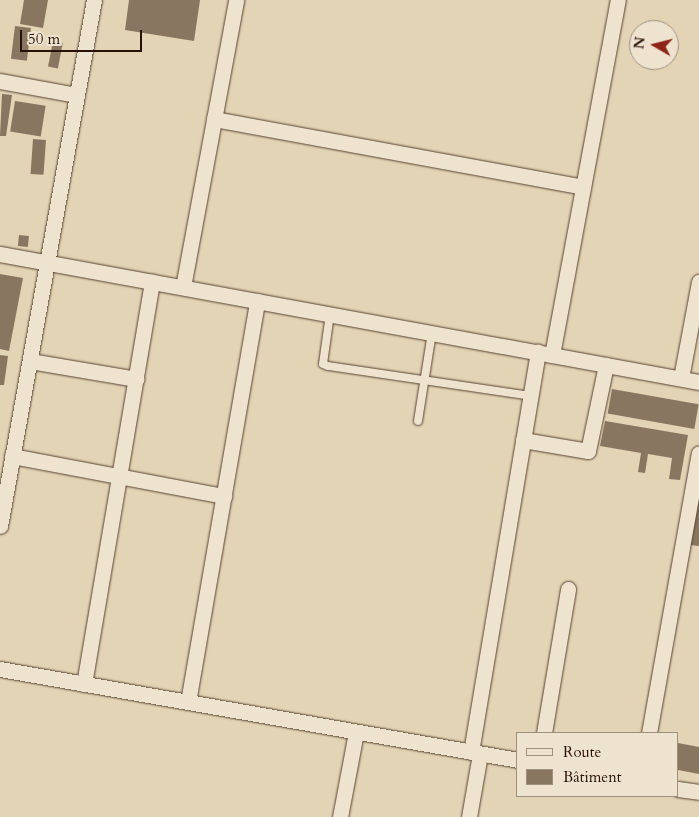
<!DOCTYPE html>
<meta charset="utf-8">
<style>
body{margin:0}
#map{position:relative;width:699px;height:817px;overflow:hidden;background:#e3d4b5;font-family:Cardo,serif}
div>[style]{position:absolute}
.building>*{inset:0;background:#897661;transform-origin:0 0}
.roads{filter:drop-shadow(0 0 1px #574231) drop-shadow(0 0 1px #574231)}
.lane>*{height:8px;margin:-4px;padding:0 4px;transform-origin:4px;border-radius:4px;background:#ede3cf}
.street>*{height:15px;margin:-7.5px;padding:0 7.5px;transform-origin:7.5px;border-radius:7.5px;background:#ede3cf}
span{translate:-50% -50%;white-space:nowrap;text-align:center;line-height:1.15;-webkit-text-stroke:5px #ede3cf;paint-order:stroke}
.legend{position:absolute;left:516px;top:732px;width:162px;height:65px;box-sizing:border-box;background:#ede3cf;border:1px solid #9e8f7e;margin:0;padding:6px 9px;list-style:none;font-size:15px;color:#281105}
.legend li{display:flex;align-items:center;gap:10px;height:25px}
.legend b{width:25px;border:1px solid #9e8f7e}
.north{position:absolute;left:629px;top:20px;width:50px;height:50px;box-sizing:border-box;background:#ede3cf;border:1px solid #9e8f7e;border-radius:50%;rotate:278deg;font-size:14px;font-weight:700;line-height:20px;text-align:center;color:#281105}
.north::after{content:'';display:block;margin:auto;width:18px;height:22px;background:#8f2418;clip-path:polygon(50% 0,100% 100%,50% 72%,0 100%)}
.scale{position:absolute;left:20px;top:30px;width:122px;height:22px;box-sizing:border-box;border:2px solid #281105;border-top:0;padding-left:6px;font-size:15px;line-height:18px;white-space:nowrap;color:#281105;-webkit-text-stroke:4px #ede3cf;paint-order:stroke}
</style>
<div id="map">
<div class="building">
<div style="clip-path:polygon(24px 0,48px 0,43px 28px,20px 24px)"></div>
<div style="clip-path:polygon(129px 0,200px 0,194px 41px,125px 30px)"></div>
<div style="left:15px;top:26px;width:16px;height:33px;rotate:7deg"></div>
<div style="left:53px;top:41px;width:10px;height:26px;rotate:11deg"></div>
<div style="clip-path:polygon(2px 94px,12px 95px,6px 136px,0 136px)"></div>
<div style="left:15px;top:101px;width:31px;height:31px;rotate:9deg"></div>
<div style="left:33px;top:139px;width:13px;height:35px;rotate:4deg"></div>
<div style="left:19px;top:235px;width:10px;height:11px;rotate:6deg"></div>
<div style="clip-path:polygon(0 274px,23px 278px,9px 351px,0 349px)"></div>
<div style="clip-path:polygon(0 355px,8px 356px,4px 385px,0 385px)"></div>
<div style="left:612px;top:389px;width:88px;height:25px;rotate:10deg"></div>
<div style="clip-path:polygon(605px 421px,688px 435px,680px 480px,669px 479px,672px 458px,648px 454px,645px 473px,638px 472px,641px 453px,600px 446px)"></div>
<div style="clip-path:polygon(698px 500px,699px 500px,699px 546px,690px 545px)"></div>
<div style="clip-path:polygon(678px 743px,699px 747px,699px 774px,678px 770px)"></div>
</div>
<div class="roads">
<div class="lane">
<div style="left:330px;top:314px;width:50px;rotate:98deg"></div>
<div style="left:323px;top:364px;width:5px;rotate:22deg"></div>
<div style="left:328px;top:366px;width:204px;rotate:8.4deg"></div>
<div style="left:418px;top:421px;width:89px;rotate:-81deg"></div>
</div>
<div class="street">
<div style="left:0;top:81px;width:78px;rotate:10.3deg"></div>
<div style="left:214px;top:119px;width:375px;rotate:10.4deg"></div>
<div style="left:0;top:254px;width:711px;rotate:10.38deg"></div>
<div style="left:183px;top:287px;width:292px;rotate:-79.5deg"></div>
<div style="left:552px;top:355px;width:361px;rotate:-79.5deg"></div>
<div style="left:30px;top:361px;width:108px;rotate:9.6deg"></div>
<div style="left:681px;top:378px;width:98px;rotate:-79.4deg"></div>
<div style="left:523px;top:440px;width:66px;rotate:9.6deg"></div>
<div style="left:588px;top:451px;width:88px;rotate:-78.2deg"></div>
<div style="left:12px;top:456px;width:216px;rotate:10.7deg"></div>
<div style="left:0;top:526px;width:534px;rotate:-79.87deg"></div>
<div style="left:0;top:669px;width:526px;rotate:9.96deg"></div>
<div style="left:84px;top:684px;width:408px;rotate:-80.4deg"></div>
<div style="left:188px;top:702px;width:407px;rotate:-80.2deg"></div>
<div style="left:544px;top:733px;width:146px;rotate:-80.5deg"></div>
<div style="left:649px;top:733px;width:284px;rotate:-79.9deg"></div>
<div style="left:471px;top:752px;width:406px;rotate:-80.5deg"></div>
<div style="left:678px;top:789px;width:21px;rotate:8deg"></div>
<div style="left:340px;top:817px;width:86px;rotate:-79.3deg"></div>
<div style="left:469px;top:817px;width:64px;rotate:-80.1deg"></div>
</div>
</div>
<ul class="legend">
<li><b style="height:6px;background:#ede3cf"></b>Route</li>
<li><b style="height:14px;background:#897661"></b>Bâtiment</li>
</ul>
<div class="north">N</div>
<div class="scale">50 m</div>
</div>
